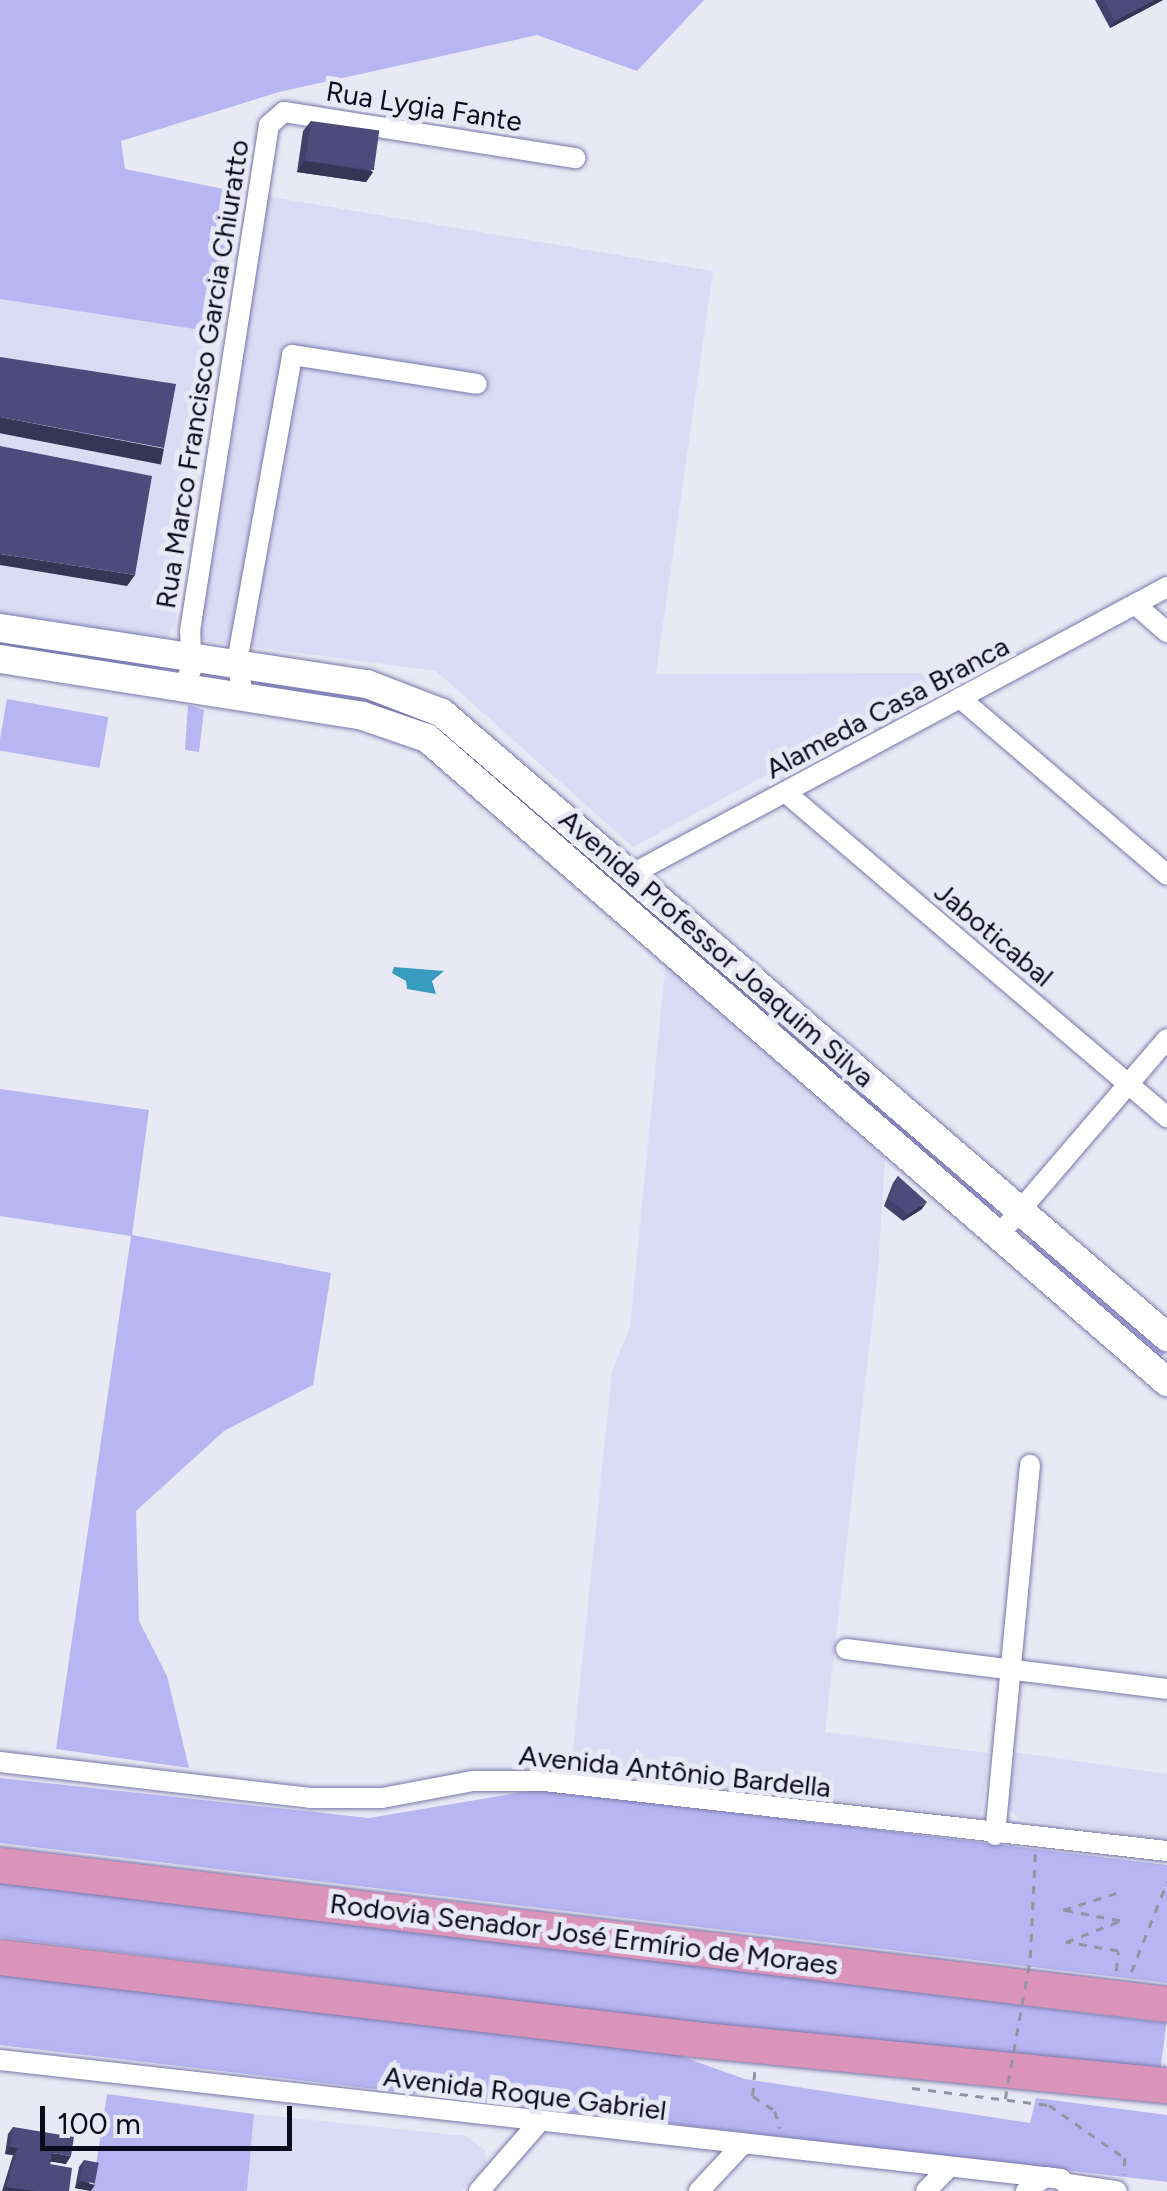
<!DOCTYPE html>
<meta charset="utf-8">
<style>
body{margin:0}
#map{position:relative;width:1167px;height:2191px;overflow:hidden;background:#e9e9f5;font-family:Figtree,sans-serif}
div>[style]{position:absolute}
.built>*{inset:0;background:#dbdbf5}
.green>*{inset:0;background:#b8b5f3;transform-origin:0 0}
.water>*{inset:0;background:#369bbf}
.path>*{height:2.5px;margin-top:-1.25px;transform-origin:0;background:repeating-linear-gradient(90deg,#9493a2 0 8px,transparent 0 16px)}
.roads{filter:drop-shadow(0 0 2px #7977ab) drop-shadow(0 0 2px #7977ab)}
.street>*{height:20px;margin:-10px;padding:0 10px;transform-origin:10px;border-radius:10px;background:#fff}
.secondary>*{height:28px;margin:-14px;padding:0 14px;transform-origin:14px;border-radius:14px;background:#fff}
.highway>*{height:35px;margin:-17.5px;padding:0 17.5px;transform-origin:17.5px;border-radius:17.5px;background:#da94ba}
.path-bridge>*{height:2.5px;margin-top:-1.25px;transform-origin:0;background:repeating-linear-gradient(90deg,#9493a2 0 8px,transparent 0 16px)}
.wall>*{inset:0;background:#43406a}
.shaded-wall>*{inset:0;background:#373456;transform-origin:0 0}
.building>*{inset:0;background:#4e4a7b;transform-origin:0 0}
span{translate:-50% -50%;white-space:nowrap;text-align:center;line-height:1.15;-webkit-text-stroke:10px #e9e9f5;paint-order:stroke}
.street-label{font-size:28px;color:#0c0a1d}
.scale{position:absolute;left:40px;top:2106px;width:252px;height:45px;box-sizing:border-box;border:5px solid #0c0a1d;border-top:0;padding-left:12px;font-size:30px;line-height:35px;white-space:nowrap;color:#0c0a1d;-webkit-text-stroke:8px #e9e9f5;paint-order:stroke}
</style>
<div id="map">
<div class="built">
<div style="clip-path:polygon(266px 196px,713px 271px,656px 674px,971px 673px,946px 678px,633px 847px,436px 671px,200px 640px,195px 634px)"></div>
<div style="clip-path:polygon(0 299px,214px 332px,175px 624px,163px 644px,0 615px)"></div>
<div style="clip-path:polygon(666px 960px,885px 1158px,878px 1270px,825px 1732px,989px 1753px,981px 1817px,571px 1769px,612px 1371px,630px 1327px)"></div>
<div style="clip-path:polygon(1015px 1752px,1167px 1774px,1167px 1839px,1019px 1819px,1008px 1807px)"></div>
<div style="clip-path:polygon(254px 2114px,466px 2136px,485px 2150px,486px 2163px,462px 2191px,247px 2191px)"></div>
</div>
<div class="green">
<div style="clip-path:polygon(0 0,704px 0,637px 71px,537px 35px,279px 92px,121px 141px,125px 169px,238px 192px,214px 332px,0 299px)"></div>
<div style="left:0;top:635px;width:164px;height:15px;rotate:9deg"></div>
<div style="clip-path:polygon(260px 675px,425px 713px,995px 1207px,992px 1213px,464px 753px,256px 688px)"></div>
<div style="left:7px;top:699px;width:103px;height:52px;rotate:10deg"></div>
<div style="clip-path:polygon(188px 705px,204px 710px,199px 752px,185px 750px)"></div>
<div style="clip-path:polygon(0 1089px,149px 1110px,132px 1235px,331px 1273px,313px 1385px,224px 1431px,136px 1511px,139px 1621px,167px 1676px,189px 1768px,56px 1749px,131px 1236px,0 1216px)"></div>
<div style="left:1037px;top:1236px;width:173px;height:11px;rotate:41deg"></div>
<div style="clip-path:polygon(0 1778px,369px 1818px,541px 1789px,1167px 1865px,1167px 1983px,0 1843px)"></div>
<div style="left:0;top:1880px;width:1175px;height:57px;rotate:7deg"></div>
<div style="clip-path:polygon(0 1972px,663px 2050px,745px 2079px,1030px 2123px,1036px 2098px,1167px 2115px,1167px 2182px,0 2045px)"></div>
<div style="clip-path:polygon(107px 2094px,254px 2114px,247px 2191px,92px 2191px)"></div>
</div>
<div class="water">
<div style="clip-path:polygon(394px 967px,444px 971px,432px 981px,436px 994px,407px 989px,406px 981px,392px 973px)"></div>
</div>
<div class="path">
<div style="left:1030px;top:1958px;width:104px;rotate:-87.2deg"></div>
<div style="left:1116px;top:1971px;width:20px;rotate:-84deg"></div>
<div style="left:1118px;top:1951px;width:53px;rotate:-170.2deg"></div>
<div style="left:1066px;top:1942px;width:58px;rotate:-21.3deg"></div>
<div style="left:1120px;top:1921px;width:58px;rotate:-169.1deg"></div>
<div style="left:1063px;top:1910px;width:56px;rotate:-17.8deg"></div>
<div style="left:1131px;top:1972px;width:97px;rotate:-68.2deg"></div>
<div style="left:755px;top:2072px;width:24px;rotate:95deg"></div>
<div style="left:753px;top:2096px;width:27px;rotate:34deg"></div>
<div style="left:775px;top:2111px;width:18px;rotate:74deg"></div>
<div style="left:912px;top:2088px;width:138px;rotate:7.1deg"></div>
<div style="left:1049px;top:2105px;width:93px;rotate:34.9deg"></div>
<div style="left:1125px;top:2158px;width:17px;rotate:93deg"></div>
</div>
<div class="roads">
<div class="street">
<div style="left:1135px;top:604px;width:43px;rotate:41.2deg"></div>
<div style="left:183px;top:687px;width:19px;rotate:-65deg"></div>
<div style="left:191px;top:670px;width:39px;rotate:-91deg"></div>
<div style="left:190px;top:631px;width:512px;rotate:-81.13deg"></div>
<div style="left:269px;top:125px;width:20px;rotate:-41deg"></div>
<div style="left:284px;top:112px;width:295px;rotate:9deg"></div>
<div style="left:232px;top:695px;width:14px;rotate:-51deg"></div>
<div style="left:241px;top:684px;width:22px;rotate:-100deg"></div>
<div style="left:237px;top:662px;width:312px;rotate:-79.8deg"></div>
<div style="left:292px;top:355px;width:187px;rotate:8.9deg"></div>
<div style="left:960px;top:698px;width:272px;rotate:40.5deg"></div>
<div style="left:785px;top:792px;width:502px;rotate:40.39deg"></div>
<div style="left:632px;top:874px;width:607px;rotate:-28.21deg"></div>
<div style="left:999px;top:1235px;width:258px;rotate:-49.4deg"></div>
<div style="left:846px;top:1649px;width:323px;rotate:7.1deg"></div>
<div style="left:0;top:1762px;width:312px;rotate:6.6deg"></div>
<div style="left:310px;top:1798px;width:72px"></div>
<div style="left:382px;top:1798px;width:93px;rotate:-10.6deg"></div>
<div style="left:473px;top:1781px;width:71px"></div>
<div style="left:544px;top:1781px;width:627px;rotate:6.41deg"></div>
<div style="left:995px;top:1835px;width:372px;rotate:-84.6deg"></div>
<div style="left:0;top:2060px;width:1052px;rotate:6.39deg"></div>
<div style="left:1068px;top:2184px;width:49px;rotate:8.3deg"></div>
<div style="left:479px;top:2191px;width:93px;rotate:-48.9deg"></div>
<div style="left:699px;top:2191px;width:62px;rotate:-47deg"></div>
<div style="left:926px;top:2191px;width:29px;rotate:-46deg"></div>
<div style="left:1026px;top:2191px;width:24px;rotate:-36deg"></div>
<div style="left:1045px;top:2177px;width:16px;rotate:7deg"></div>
<div style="left:1061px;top:2179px;width:17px;rotate:45deg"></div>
</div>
<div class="secondary">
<div style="left:0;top:628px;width:371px;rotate:8.7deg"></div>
<div style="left:367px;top:684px;width:80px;rotate:21.1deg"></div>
<div style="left:442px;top:713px;width:957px;rotate:40.72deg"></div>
<div style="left:0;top:659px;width:367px;rotate:8.9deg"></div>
<div style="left:363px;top:716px;width:68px;rotate:19deg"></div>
<div style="left:427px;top:738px;width:981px;rotate:41.03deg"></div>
</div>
<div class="highway">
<div style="left:0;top:1865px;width:1175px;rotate:6.79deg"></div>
<div style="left:0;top:1957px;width:700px;rotate:6.73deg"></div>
<div style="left:695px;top:2039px;width:474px;rotate:5.6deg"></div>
</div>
</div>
<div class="path-bridge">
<div style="left:1005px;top:2099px;width:143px;rotate:-79.9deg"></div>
</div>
<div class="wall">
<div style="clip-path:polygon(1095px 0,1163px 0,1110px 28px)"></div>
<div style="clip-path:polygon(311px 121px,373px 172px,366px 182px,297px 172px,303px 131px)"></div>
<div style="clip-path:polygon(898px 1176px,922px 1209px,903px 1221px,884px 1206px,893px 1183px)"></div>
<div style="clip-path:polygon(13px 2127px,66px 2164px,51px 2161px,50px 2164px,69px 2191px,2px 2191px,13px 2155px,5px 2154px,8px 2134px)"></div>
<div style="clip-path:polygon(84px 2160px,91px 2191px,75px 2188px,79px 2167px)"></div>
</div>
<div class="shaded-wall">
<div style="clip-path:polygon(1155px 0,1163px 0,1110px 28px,1115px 21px)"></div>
<div style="clip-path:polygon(305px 161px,373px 172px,366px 182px,297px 172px)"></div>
<div style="left:0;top:417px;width:167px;height:16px;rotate:11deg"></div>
<div style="clip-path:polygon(0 554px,135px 575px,127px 586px,0 565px)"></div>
<div style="clip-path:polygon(927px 1202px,922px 1209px,903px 1221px,908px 1214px)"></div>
<div style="clip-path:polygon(10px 2147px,18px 2148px,13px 2155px,5px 2154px)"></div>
<div style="clip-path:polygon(52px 2153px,71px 2156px,66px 2164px,47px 2161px)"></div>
<div style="clip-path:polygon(80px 2181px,95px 2185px,91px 2191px,75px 2188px)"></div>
<div style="clip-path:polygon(6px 2187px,35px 2191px,4px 2191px)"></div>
</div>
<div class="building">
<div style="clip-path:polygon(1104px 0,1155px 0,1115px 21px)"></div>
<div style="left:311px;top:121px;width:69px;height:40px;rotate:8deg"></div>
<div style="clip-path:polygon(0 357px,176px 384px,164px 448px,0 417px)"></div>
<div style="clip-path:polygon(0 446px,152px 476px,135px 575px,0 554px)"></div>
<div style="clip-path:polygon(898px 1176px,927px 1202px,908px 1214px,888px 1199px)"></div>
<div style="clip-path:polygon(13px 2127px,74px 2137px,71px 2156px,52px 2153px,50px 2164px,72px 2168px,69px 2191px,35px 2191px,6px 2187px,18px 2148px,10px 2147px)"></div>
<div style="left:84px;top:2160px;width:15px;height:21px;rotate:11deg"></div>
</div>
<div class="street-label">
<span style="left:424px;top:106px;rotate:9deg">Rua Lygia Fante</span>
<span style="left:202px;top:374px;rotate:-81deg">Rua Marco Francisco Garcia Chiuratto</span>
<span style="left:887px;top:707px;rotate:-28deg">Alameda Casa Branca</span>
<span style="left:994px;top:934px;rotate:40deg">Jaboticabal</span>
<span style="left:717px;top:948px;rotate:41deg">Avenida Professor Joaquim Silva</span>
<span style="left:675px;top:1771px;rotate:6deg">Avenida Antônio Bardella</span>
<span style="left:584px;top:1934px;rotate:7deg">Rodovia Senador José Ermírio de Moraes</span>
<span style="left:525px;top:2093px;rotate:7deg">Avenida Roque Gabriel</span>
</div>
<div class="scale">100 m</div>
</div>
